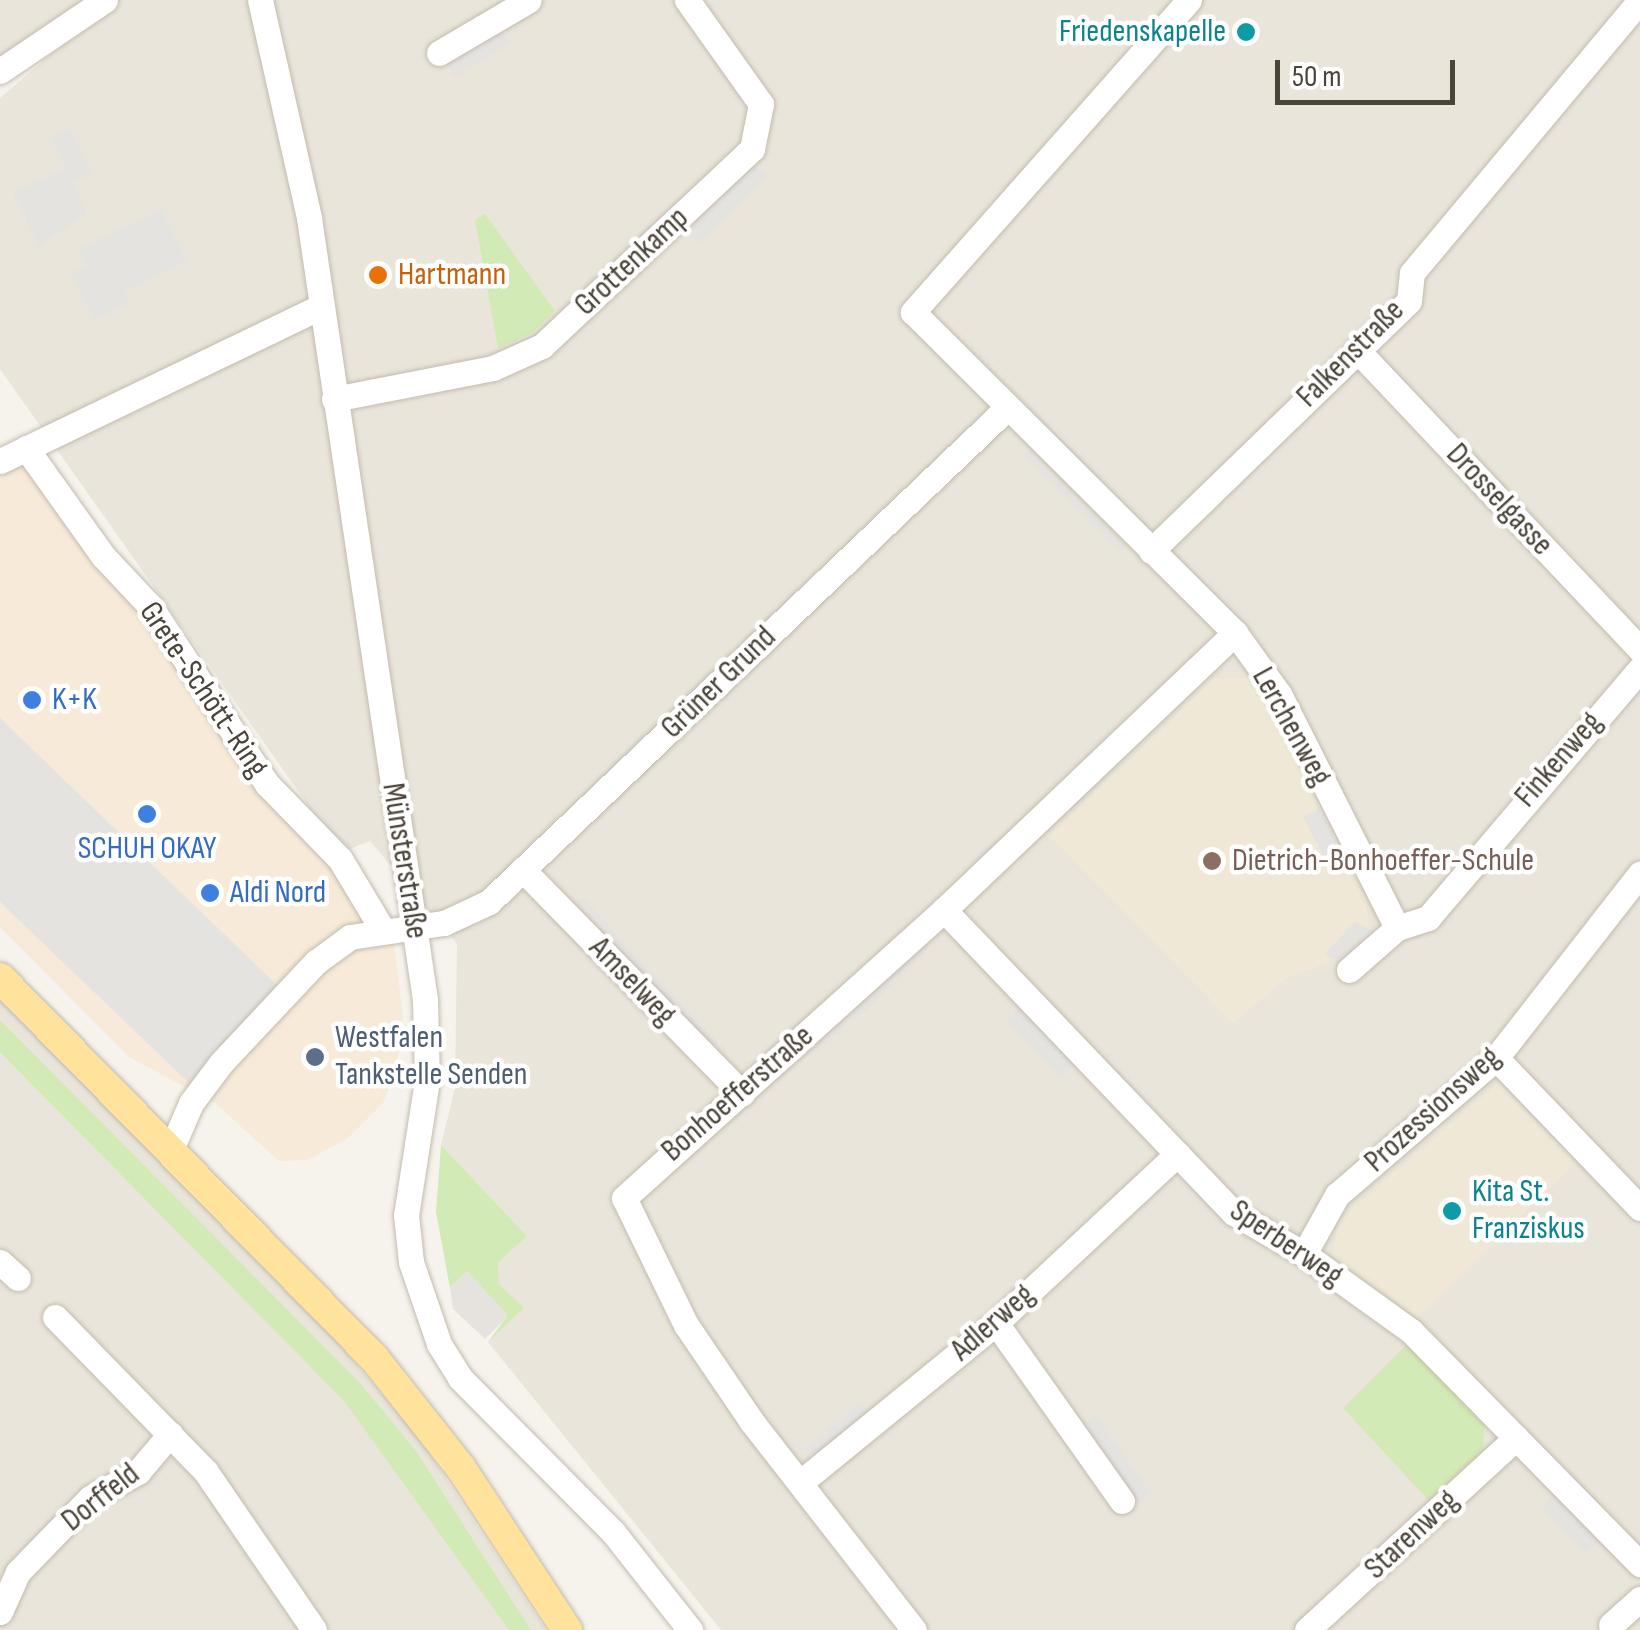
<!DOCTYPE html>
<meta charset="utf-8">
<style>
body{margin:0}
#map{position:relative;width:1640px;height:1630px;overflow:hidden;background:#f6f3ec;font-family:"Sofia Sans Condensed",sans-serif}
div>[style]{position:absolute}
.residential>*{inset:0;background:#eae5da}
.commercial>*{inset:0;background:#f7ead8}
.industrial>*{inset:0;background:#e6e2dd}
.education>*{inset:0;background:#efe8d6}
.green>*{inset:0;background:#d2eab5}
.parking>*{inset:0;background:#e5e3e0;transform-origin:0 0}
.roads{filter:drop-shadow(0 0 2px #c2bbae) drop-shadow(0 0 2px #c2bbae)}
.minor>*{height:25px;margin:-12.5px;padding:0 12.5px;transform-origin:12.5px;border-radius:12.5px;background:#fff}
.major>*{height:30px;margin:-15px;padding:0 15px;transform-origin:15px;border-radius:15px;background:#ffe39c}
.dots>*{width:28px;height:28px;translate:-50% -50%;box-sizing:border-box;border:5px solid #fff;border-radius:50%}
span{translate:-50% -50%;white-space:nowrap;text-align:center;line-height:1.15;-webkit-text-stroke:9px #fff;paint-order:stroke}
.culture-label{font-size:32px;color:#0d838f}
.right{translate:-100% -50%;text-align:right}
.left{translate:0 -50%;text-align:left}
.street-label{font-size:32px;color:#4b4439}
.food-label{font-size:32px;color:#c56008}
.shop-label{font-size:32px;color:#366cbe}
.education-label{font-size:32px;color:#785e54}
.service-label{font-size:32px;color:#4e5e75}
.scale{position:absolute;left:1275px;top:60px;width:180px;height:45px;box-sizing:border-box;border:5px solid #4b4439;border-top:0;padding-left:12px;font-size:30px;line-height:35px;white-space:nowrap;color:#4b4439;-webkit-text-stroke:8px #fff;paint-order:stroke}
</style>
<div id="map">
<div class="residential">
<div style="clip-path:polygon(0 0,84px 0,0 58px)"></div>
<div style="clip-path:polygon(114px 0,1640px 0,1640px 1630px,721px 1630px,488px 1342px,523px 1309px,498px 1284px,498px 1263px,527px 1236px,441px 1145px,455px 1088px,457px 944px,370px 841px,347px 850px,320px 822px,0 369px,0 98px)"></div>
<div style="clip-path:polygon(0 1000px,311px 1311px,420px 1439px,546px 1630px,0 1630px)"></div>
</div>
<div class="commercial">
<div style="clip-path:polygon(22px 455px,393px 934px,403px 1017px,396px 1070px,383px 1103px,348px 1138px,308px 1160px,279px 1161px,215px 1103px,129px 1057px,0 927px,0 466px)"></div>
</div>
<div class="industrial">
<div style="clip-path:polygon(467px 1271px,509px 1315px,485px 1339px,453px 1309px,450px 1288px)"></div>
</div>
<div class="education">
<div style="clip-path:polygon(1215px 678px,1252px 678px,1366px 886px,1368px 924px,1351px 953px,1285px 979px,1234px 1023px,1049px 836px)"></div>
<div style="clip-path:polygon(1498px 1083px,1577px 1162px,1417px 1318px,1333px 1255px,1338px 1221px)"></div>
</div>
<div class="green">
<div style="clip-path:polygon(485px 214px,555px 311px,532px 333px,498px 348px,475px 220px)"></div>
<div style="clip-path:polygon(0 1020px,360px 1383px,416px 1451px,531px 1630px,509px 1630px,344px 1401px,0 1052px)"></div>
<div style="clip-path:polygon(441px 1145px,527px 1236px,498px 1263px,499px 1284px,524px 1308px,488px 1342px,508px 1315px,467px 1271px,450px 1288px,436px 1212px)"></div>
<div style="clip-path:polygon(1407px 1344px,1484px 1423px,1483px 1450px,1429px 1501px,1343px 1408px)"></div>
</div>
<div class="parking">
<div style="left:500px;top:27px;width:19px;height:65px;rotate:58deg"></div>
<div style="clip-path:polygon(71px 128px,92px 174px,73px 183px,87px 213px,39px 247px,13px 193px,65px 168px,51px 138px)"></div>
<div style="left:752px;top:162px;width:21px;height:95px;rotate:45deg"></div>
<div style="clip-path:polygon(161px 209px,187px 261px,125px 292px,130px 303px,95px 320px,71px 273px,87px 265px,79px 249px)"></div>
<div style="left:1030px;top:449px;width:136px;height:9px;rotate:45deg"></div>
<div style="clip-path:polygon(0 718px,280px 988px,190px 1084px,0 902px)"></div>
<div style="left:1084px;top:791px;width:8px;height:130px;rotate:60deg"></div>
<div style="left:1320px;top:808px;width:45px;height:19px;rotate:63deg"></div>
<div style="left:582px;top:897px;width:199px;height:7px;rotate:47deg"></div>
<div style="clip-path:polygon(1355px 922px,1371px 930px,1340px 963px,1324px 954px)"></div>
<div style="left:923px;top:944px;width:7px;height:98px;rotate:45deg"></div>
<div style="clip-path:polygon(1020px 1007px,1123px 1104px,1117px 1110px,1075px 1065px,1061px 1078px,1006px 1020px)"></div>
<div style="left:843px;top:1020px;width:6px;height:115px;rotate:51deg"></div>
<div style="clip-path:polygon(861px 1402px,872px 1415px,819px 1456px,805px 1449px)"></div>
<div style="left:1096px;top:1415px;width:96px;height:21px;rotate:55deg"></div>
<div style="left:1555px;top:1494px;width:64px;height:18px;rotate:47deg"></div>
</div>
<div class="roads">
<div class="minor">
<div style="left:260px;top:0;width:223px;rotate:77.3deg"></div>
<div style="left:309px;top:218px;width:791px;rotate:81.56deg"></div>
<div style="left:425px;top:1000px;width:80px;rotate:88.6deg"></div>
<div style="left:427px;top:1080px;width:137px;rotate:98.8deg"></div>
<div style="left:406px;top:1215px;width:47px;rotate:83.9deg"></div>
<div style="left:411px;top:1262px;width:87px;rotate:71.1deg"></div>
<div style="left:439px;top:1344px;width:40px;rotate:58deg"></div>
<div style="left:460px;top:1378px;width:217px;rotate:45.2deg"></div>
<div style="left:613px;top:1532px;width:125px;rotate:51.8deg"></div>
<div style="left:1189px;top:0;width:417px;rotate:131.5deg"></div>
<div style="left:913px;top:312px;width:455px;rotate:44.9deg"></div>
<div style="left:1235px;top:633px;width:75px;rotate:54.2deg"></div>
<div style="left:1279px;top:694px;width:262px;rotate:63.2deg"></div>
<div style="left:439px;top:53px;width:104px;rotate:-30.5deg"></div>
<div style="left:0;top:71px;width:127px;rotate:-34.1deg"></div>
<div style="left:1357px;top:350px;width:412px;rotate:46.6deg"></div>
<div style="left:334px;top:399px;width:162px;rotate:-11deg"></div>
<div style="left:493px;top:368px;width:54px;rotate:-24.2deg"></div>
<div style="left:542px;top:346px;width:288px;rotate:-43.2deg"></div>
<div style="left:752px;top:149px;width:46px;rotate:-78.7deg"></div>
<div style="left:761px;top:104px;width:128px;rotate:-125.4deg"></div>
<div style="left:26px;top:448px;width:133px;rotate:54.5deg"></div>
<div style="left:103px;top:556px;width:69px;rotate:46.8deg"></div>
<div style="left:150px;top:606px;width:213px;rotate:56.7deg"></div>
<div style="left:267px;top:784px;width:105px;rotate:45.8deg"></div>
<div style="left:340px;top:859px;width:82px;rotate:59deg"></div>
<div style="left:0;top:461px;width:355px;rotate:-25.7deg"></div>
<div style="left:1151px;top:551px;width:359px;rotate:-44.1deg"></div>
<div style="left:1409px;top:301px;width:28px;rotate:-84deg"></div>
<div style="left:1412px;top:273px;width:356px;rotate:-50.1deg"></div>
<div style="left:523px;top:870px;width:313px;rotate:45.6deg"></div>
<div style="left:944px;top:910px;width:419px;rotate:46.3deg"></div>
<div style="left:1234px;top:1213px;width:81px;rotate:30.4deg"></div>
<div style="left:1304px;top:1254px;width:132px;rotate:35.7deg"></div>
<div style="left:1411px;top:1331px;width:327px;rotate:45.5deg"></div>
<div style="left:1349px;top:970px;width:64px;rotate:-41.2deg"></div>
<div style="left:1397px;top:928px;width:33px;rotate:-18deg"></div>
<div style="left:1428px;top:918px;width:327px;rotate:-49.6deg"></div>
<div style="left:1496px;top:1058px;width:208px;rotate:46.2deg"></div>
<div style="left:172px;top:1147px;width:48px;rotate:-66.6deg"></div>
<div style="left:191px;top:1103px;width:50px;rotate:-53.1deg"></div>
<div style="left:221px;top:1063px;width:139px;rotate:-46.8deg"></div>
<div style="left:316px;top:962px;width:42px;rotate:-36.3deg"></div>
<div style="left:350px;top:937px;width:95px;rotate:-8.5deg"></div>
<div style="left:444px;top:923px;width:50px;rotate:-25deg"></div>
<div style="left:489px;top:902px;width:716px;rotate:-43.64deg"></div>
<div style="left:1304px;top:1254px;width:68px;rotate:-60.8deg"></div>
<div style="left:1337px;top:1195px;width:210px;rotate:-40.7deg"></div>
<div style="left:1496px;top:1058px;width:234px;rotate:-52deg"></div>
<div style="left:0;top:1262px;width:24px;rotate:42deg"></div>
<div style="left:55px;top:1317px;width:216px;rotate:45.7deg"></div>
<div style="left:206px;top:1472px;width:191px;rotate:55.6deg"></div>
<div style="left:996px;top:1323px;width:218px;rotate:54.7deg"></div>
<div style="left:801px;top:1482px;width:252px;rotate:-39.2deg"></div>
<div style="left:996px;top:1323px;width:248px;rotate:-43deg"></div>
<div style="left:0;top:1612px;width:44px;rotate:-65.8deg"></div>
<div style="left:18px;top:1572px;width:103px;rotate:-45.8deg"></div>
<div style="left:90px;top:1498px;width:55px;rotate:-28.4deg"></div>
<div style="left:138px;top:1472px;width:50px;rotate:-49.9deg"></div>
<div style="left:1611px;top:1625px;width:39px;rotate:-42deg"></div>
<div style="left:914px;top:1630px;width:264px;rotate:-127.9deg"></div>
<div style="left:752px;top:1422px;width:117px;rotate:-124.2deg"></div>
<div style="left:686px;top:1325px;width:141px;rotate:-116deg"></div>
<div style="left:624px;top:1198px;width:431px;rotate:-42deg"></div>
<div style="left:944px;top:910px;width:402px;rotate:-43.6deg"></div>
<div style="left:1307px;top:1630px;width:284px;rotate:-42.6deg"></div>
</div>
<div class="major">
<div style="left:0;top:978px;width:533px;rotate:45.46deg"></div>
<div style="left:374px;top:1358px;width:140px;rotate:51.7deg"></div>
<div style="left:461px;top:1468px;width:194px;rotate:56.8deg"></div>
</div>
</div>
<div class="dots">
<div style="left:1246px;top:32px;background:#0f9aa8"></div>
<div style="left:378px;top:275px;background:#e8710a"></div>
<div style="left:32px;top:700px;background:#3f7fe0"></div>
<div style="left:147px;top:814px;background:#3f7fe0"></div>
<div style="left:1212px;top:861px;background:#8d6e63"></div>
<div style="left:210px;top:893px;background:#3f7fe0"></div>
<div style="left:315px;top:1057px;background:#5c6f8a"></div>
<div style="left:1452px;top:1211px;background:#0f9aa8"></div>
</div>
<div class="culture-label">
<span class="right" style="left:1226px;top:32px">Friedenskapelle</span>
<span class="left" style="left:1472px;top:1211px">Kita St.<br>Franziskus</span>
</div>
<div class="street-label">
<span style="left:632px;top:262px;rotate:-43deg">Grottenkamp</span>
<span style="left:1351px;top:354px;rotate:-45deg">Falkenstraße</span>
<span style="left:1499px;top:500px;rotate:47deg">Drosselgasse</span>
<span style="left:719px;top:683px;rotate:-44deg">Grüner Grund</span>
<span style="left:203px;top:690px;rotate:56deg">Grete-Schött-Ring</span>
<span style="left:1291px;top:727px;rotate:61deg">Lerchenweg</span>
<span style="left:1559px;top:760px;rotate:-49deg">Finkenweg</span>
<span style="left:404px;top:861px;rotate:81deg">Münsterstraße</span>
<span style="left:632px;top:982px;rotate:46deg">Amselweg</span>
<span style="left:738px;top:1094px;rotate:-41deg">Bonhoefferstraße</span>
<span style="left:1433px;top:1110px;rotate:-42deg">Prozessionsweg</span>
<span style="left:1286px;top:1244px;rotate:34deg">Sperberweg</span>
<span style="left:993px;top:1323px;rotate:-41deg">Adlerweg</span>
<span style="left:101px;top:1498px;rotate:-38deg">Dorffeld</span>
<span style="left:1412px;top:1535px;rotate:-43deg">Starenweg</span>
</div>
<div class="food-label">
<span class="left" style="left:398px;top:275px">Hartmann</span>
</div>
<div class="shop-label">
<span class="left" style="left:52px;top:700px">K+K</span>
<span style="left:147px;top:849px">SCHUH OKAY</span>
<span class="left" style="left:230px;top:893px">Aldi Nord</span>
</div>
<div class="education-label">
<span class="left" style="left:1232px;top:861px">Dietrich-Bonhoeffer-Schule</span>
</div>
<div class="service-label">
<span class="left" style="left:335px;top:1057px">Westfalen<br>Tankstelle Senden</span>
</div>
<div class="scale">50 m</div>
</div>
